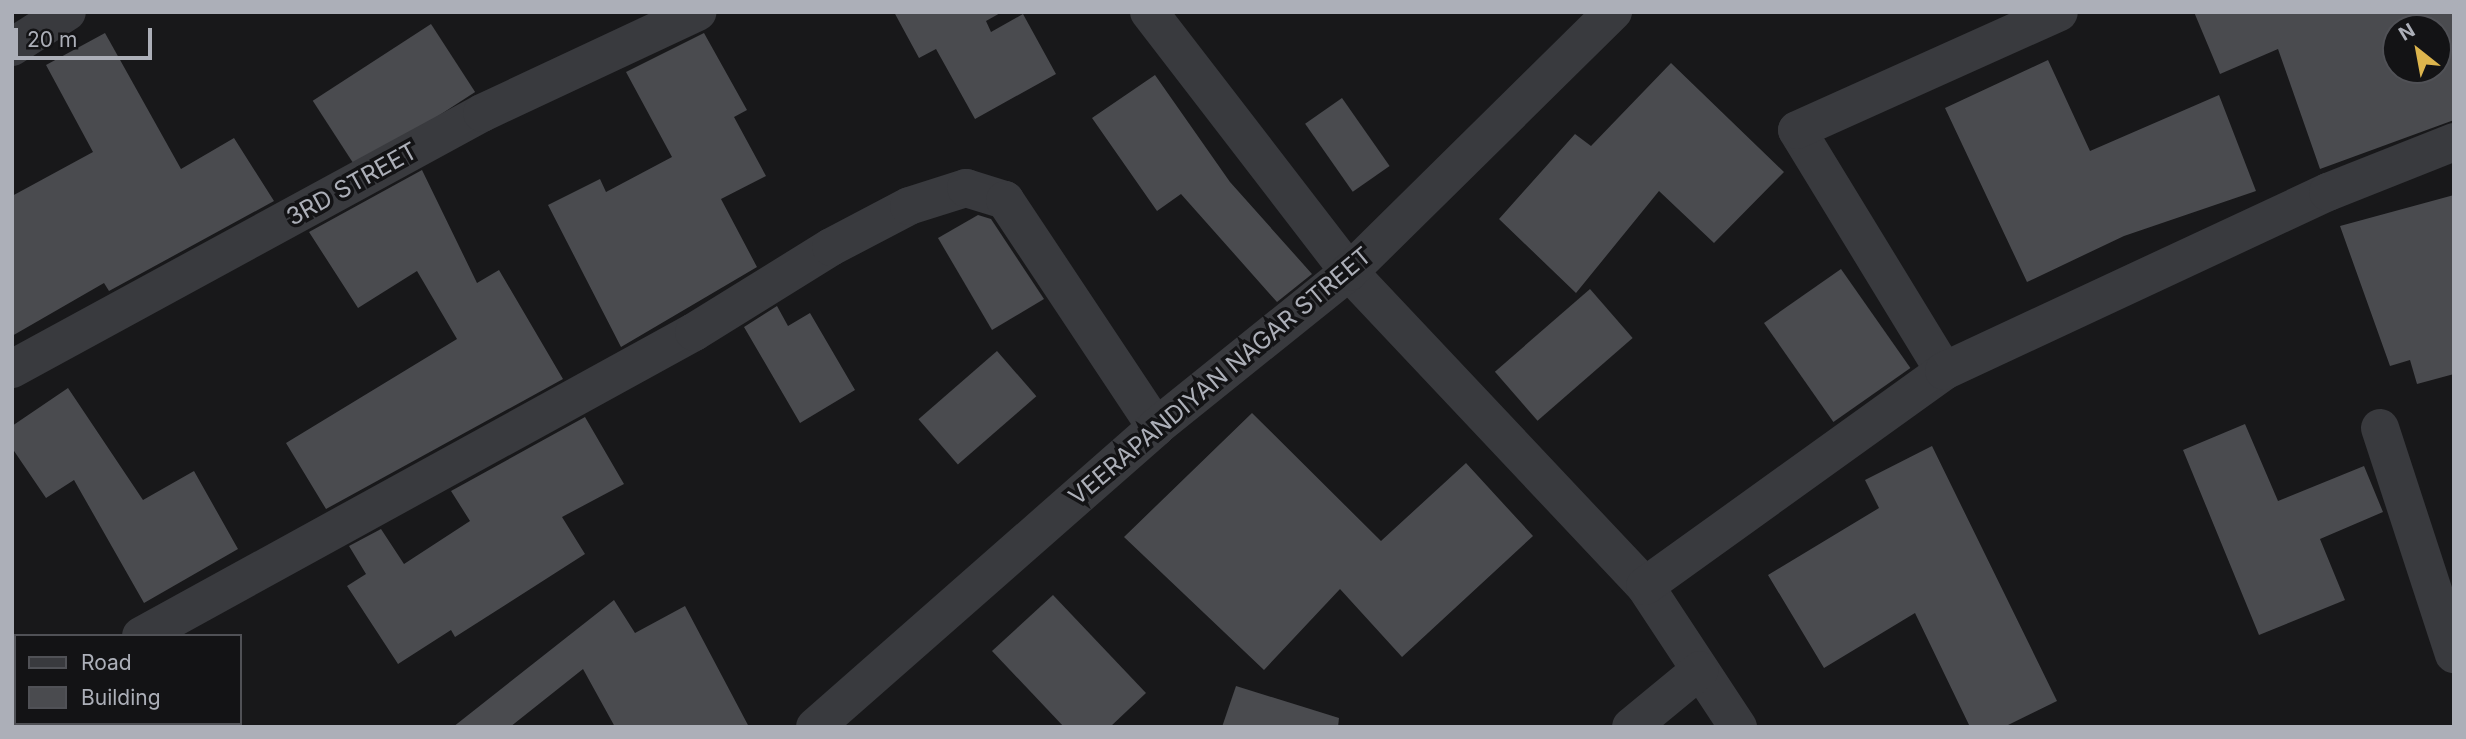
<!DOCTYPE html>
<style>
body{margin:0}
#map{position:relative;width:2466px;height:739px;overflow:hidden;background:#18181a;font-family:Inter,sans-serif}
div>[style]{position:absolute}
.building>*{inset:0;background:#4a4b4f;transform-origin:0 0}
.street>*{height:38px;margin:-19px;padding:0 19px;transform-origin:19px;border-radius:19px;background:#393a3e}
span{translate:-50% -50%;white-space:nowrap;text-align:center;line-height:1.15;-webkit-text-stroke:7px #131315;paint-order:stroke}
.street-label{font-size:24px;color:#acafb8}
.frame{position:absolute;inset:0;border:14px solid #acafb8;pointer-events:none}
.legend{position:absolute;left:14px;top:634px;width:228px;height:91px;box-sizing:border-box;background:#131315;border:2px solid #505156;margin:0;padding:9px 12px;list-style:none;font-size:21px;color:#acafb8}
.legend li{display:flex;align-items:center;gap:14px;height:35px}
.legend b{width:35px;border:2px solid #505156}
.north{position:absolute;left:2382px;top:14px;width:70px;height:70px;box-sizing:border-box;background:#131315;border:2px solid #505156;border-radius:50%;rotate:329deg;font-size:19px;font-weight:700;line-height:28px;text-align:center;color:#acafb8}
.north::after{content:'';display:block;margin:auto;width:24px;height:32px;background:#ddb54d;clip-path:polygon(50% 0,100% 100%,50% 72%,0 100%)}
.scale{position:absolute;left:14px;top:28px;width:138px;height:32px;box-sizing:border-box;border:4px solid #acafb8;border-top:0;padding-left:9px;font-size:21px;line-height:24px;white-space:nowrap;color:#acafb8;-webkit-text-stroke:5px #131315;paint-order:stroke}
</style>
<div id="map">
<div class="building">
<div style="clip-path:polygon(894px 12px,1002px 12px,986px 21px,991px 32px,1023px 14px,1056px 74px,975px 119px,936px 49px,919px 58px)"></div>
<div style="clip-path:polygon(evenodd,2194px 12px,2454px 12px,2454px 120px,2320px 169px,2278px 49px,2220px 74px,2194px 12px,2396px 28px,2438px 28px,2438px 70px,2396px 70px,2396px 28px)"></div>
<div style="left:431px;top:24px;width:81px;height:141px;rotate:57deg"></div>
<div style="clip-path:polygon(105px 33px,181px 169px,234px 138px,274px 201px,109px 291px,104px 283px,12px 336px,12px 196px,93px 152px,46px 65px)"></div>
<div style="clip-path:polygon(704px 33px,747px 110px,734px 117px,766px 176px,721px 199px,757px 267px,621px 347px,548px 205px,600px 179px,606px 192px,672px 157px,626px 72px)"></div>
<div style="clip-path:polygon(2048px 60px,2090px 151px,2219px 95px,2256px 191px,2124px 236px,2027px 282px,1945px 108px)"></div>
<div style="clip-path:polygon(1671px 63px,1784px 172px,1714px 243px,1659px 191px,1576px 293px,1499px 219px,1575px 134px,1591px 146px)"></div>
<div style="clip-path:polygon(1155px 75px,1230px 182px,1312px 274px,1277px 302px,1181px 194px,1157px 211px,1092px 118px)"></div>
<div style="left:1342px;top:98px;width:83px;height:45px;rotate:55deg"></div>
<div style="clip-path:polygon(422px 170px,477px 283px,499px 270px,563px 379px,326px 509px,286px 443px,457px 339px,417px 271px,358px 308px,309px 232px)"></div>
<div style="clip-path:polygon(2454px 195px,2454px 374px,2417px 384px,2410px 360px,2390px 366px,2340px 226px)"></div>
<div style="clip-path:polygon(978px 215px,991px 219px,1044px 299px,992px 330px,938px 238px)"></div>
<div style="left:1841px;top:269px;width:121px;height:94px;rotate:55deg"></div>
<div style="left:1590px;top:289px;width:65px;height:126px;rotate:49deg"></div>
<div style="clip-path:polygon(777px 306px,788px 326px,810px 313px,855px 390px,800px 423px,744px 327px)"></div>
<div style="left:997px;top:351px;width:60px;height:104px;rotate:49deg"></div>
<div style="clip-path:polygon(68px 388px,143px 500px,194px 471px,238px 549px,144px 603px,74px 480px,46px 498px,12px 448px,12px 426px)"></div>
<div style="clip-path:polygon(1252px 413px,1381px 541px,1466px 463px,1533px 536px,1402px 657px,1340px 589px,1264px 670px,1124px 537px)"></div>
<div style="clip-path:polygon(585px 417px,624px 484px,562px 517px,585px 554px,455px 637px,451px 630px,398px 664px,347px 586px,366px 574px,349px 546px,381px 529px,404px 564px,470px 521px,451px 491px)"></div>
<div style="clip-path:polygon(2245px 424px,2278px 501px,2364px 466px,2383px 512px,2320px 539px,2345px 600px,2259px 635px,2183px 450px)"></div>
<div style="clip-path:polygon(1932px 446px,2057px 701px,2004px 727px,1970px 727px,1915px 613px,1824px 668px,1768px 575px,1879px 508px,1865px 480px)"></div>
<div style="clip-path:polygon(1053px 595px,1146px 693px,1110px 727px,1064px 727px,992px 651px)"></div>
<div style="clip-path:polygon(614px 600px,635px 633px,685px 606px,749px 727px,615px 727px,583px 669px,510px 727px,453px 727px)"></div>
<div style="clip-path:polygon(1236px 686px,1339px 718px,1338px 727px,1222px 727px)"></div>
</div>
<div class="street">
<div style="left:1149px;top:12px;width:328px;rotate:52.4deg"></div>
<div style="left:1349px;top:272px;width:432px;rotate:46.7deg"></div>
<div style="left:1645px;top:586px;width:169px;rotate:56.6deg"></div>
<div style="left:12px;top:47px;width:65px;rotate:-32.5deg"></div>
<div style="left:12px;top:369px;width:535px;rotate:-28.58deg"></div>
<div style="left:482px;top:113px;width:238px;rotate:-25.1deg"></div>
<div style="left:1944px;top:371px;width:282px;rotate:-121.4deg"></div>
<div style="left:1797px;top:130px;width:287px;rotate:-24.2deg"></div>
<div style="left:2380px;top:428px;width:238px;rotate:71.9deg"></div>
<div style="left:1645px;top:586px;width:368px;rotate:-35.7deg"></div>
<div style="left:1944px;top:371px;width:424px;rotate:-25deg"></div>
<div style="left:2328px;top:192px;width:136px;rotate:-21.6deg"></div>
<div style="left:141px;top:636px;width:631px;rotate:-28.8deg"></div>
<div style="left:694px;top:332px;width:161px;rotate:-31.8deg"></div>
<div style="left:831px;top:247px;width:88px;rotate:-27.7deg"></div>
<div style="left:909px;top:206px;width:60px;rotate:-17.5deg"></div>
<div style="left:966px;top:188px;width:41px;rotate:17.1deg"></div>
<div style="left:1005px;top:200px;width:273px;rotate:56.4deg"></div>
<div style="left:12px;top:706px;width:4px;rotate:-14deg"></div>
<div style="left:815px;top:727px;width:454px;rotate:-41.3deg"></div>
<div style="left:1156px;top:427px;width:248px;rotate:-38.8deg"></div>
<div style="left:1349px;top:272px;width:371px;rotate:-44.6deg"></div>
<div style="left:1631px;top:727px;width:89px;rotate:-39.6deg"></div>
</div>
<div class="street-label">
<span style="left:352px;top:184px;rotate:-29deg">3RD STREET</span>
<span style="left:1220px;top:376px;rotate:-40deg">VEERAPANDIYAN NAGAR STREET</span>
</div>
<div class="frame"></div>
<ul class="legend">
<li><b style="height:9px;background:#393a3e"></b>Road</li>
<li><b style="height:19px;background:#4a4b4f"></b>Building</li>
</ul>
<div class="north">N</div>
<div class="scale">20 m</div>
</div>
